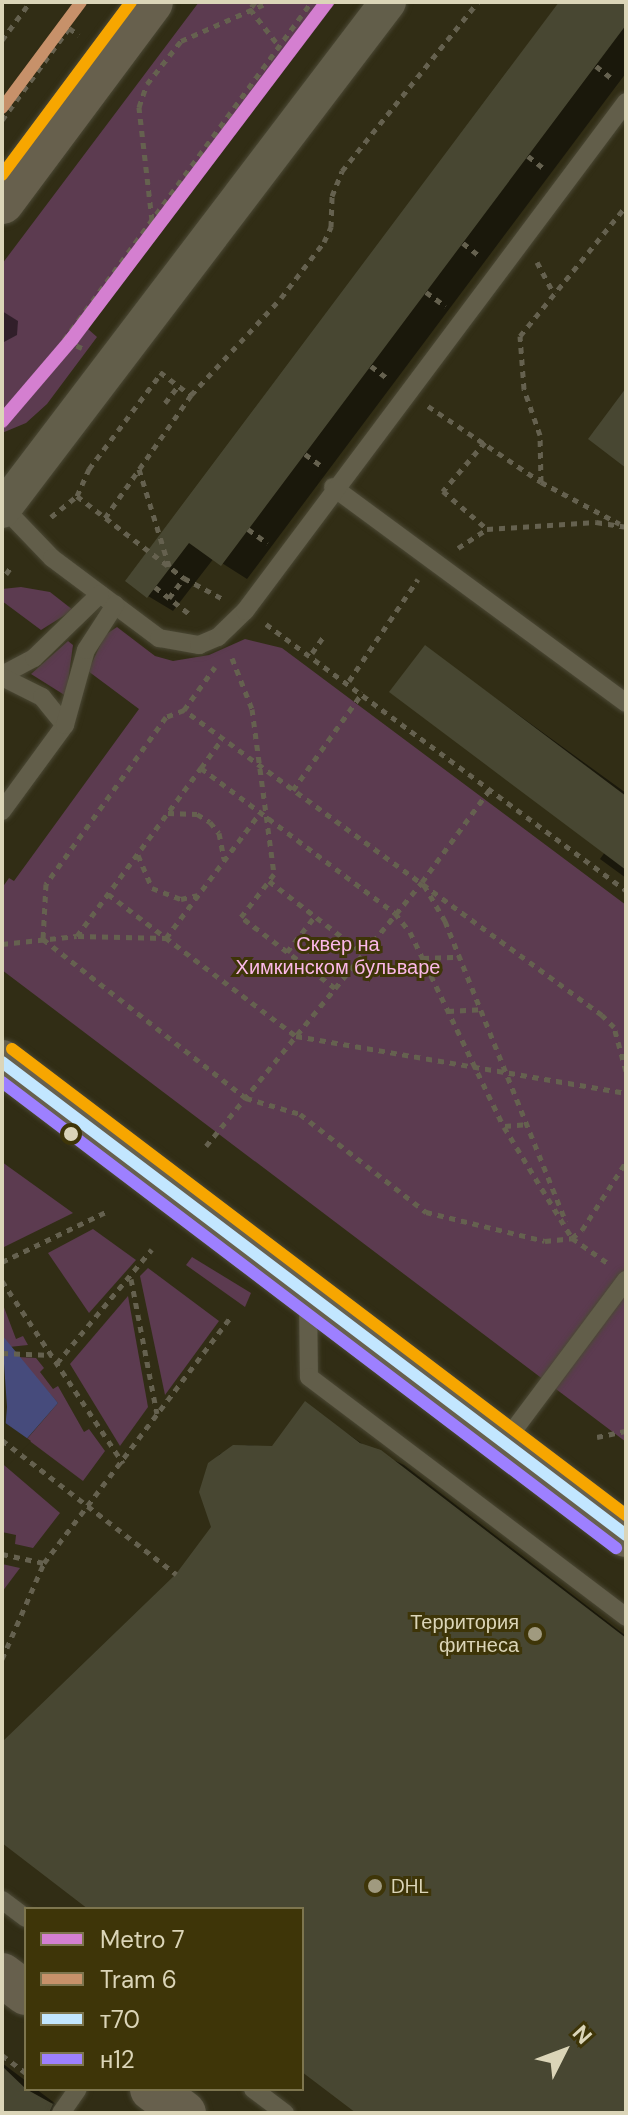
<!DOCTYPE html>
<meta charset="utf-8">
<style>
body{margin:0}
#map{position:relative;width:628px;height:2115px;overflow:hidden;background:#312d15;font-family:"DM Sans",sans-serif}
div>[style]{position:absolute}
.green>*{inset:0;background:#5c3b50}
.water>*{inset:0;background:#464b7c}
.pier>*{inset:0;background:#312d15}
.shadow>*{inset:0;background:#0007}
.building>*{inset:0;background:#484732}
.path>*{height:5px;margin-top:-2.5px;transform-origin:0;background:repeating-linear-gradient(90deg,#65614f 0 6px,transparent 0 12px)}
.roads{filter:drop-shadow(0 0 2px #4b4835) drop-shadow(0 0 2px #4b4835)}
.lane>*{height:18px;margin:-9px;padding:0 9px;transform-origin:9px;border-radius:9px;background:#625e4a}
.street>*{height:36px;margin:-18px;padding:0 18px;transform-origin:18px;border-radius:18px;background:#625e4a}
.secondary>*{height:44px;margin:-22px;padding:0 22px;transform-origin:22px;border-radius:22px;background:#67604d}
.bus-1>*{height:12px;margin:-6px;padding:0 6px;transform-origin:6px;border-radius:6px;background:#c2e6ff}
.bus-2>*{height:12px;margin:-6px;padding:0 6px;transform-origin:6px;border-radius:6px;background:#9d80ff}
.bus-3>*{height:12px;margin:-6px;padding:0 6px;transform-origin:6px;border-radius:6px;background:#f7a600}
.tram-1>*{height:12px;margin:-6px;padding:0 6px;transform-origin:6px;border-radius:6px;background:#c7916a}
.metro-1>*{height:14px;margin:-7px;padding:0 7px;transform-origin:7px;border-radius:7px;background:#d47fd0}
.dots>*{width:22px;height:22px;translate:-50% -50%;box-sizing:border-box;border:4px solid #3e3508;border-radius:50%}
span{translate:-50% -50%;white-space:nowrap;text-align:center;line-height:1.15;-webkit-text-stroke:6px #3e3508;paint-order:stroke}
.park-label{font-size:20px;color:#fbb8e8}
.poi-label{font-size:20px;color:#dbd5b8}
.right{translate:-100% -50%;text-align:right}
.left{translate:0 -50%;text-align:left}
.frame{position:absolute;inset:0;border:4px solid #dbd5b8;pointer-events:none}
.legend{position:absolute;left:24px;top:1907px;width:280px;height:184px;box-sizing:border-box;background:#3e3508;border:2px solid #7d754e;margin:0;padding:10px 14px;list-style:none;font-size:24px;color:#dbd5b8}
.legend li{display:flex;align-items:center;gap:16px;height:40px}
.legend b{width:40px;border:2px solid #7d754e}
.north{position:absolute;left:524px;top:2011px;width:80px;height:80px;-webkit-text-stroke:6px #3e3508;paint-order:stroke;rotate:48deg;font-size:22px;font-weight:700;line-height:32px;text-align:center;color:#dbd5b8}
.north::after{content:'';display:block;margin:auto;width:28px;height:36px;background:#dbd5b8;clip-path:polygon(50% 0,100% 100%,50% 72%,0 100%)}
</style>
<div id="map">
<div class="green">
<div style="clip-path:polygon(199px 2px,336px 2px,88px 329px,97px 337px,47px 404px,26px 423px,2px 433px,2px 264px)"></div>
<div style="clip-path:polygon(21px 587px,50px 592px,73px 610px,41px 630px,2px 601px,2px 589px)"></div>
<div style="clip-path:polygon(117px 627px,155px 656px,173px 661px,209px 655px,245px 639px,282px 648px,626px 905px,626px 1442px,2px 970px,2px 888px,9px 878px,14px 881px,139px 709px,88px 671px,105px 635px)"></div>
<div style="clip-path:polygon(68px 641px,73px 645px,66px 696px,31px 674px)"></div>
<div style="clip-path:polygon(2px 1162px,73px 1213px,2px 1248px)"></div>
<div style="clip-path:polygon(93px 1229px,136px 1260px,89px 1313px,48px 1253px)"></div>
<div style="clip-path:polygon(192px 1257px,251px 1293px,245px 1307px,186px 1265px)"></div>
<div style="clip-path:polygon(148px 1268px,219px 1321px,165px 1395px,140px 1276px)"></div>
<div style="clip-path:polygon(128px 1296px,148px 1407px,120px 1446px,70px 1364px)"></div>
<div style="clip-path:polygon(2px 1302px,16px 1339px,23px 1336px,28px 1345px,9px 1347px,2px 1335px)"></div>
<div style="clip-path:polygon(18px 1357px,36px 1358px,44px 1368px,40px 1372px,53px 1389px,58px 1386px,84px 1432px,89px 1429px,105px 1451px,83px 1481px,27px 1439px,58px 1403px)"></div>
<div style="clip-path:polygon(4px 1465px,60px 1513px,33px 1548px,15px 1544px,16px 1535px,2px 1532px)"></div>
<div style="clip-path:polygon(2px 1564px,20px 1568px,2px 1592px)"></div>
</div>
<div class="water">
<div style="clip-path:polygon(2px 1335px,58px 1403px,2px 1467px,7px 1407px)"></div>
</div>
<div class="pier">
<div style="clip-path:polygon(4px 1422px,31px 1441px,7px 1467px,2px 1463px)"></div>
</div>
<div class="shadow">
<div style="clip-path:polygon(562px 2px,626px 2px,626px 73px,247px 579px,214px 558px,173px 611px,148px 596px)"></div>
<div style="clip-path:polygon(2px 311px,18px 321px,17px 335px,4px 342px)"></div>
<div style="clip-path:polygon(425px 647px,626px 793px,626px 878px,600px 859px,605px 852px)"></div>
<div style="clip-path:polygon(305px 1404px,368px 1448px,404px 1465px,626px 1636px,626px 2113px,359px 2113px,302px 2069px,302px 1909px,91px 1909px,2px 1841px,2px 1745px,178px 1575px,214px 1527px,210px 1464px,220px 1454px,248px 1445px,273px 1448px)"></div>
<div style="clip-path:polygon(2px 2063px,26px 2081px,26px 2089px,36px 2089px,68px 2113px,2px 2113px)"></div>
</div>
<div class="building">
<div style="clip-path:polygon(559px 2px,626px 2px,626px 25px,221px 566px,189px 543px,147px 598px,125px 581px)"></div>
<div style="clip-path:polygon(626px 388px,626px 468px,588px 439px)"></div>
<div style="clip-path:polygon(425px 645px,626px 796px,626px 870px,389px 692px)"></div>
<div style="clip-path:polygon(305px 1401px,360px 1443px,381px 1450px,626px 1638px,626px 2113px,356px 2113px,302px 2072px,302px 1909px,88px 1909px,2px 1843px,2px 1742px,176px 1574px,211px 1527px,199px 1492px,208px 1463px,233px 1445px,272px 1446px)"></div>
<div style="clip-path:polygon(2px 2066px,26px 2089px,53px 2104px,49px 2113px,2px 2113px)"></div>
</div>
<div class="path">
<div style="left:255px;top:2px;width:9px;rotate:126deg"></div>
<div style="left:250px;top:9px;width:47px;rotate:51.9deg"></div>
<div style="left:2px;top:40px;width:47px;rotate:-53.6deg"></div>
<div style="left:596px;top:66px;width:23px;rotate:38deg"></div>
<div style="left:2px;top:120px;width:114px;rotate:-53.9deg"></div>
<div style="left:69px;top:28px;width:12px;rotate:35deg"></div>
<div style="left:528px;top:156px;width:23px;rotate:38deg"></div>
<div style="left:152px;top:220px;width:114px;rotate:-96.6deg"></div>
<div style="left:139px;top:107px;width:24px;rotate:-71deg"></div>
<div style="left:147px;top:84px;width:55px;rotate:-51.7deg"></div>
<div style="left:181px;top:41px;width:96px;rotate:-23.9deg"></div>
<div style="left:463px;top:243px;width:23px;rotate:38deg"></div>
<div style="left:537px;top:262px;width:36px;rotate:62deg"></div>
<div style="left:426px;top:292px;width:24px;rotate:36deg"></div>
<div style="left:82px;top:348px;width:20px;rotate:-156deg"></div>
<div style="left:64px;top:340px;width:419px;rotate:-53.8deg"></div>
<div style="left:371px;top:366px;width:20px;rotate:37deg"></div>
<div style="left:160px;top:372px;width:39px;rotate:37deg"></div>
<div style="left:165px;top:403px;width:23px;rotate:-52deg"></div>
<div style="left:428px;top:406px;width:136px;rotate:33.9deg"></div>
<div style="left:541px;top:482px;width:89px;rotate:28deg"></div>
<div style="left:485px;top:442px;width:65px;rotate:130.6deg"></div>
<div style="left:443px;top:491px;width:58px;rotate:40.8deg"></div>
<div style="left:305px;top:454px;width:19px;rotate:36deg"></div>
<div style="left:139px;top:469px;width:102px;rotate:72.8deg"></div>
<div style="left:541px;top:482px;width:47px;rotate:-91.2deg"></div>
<div style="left:540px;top:435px;width:49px;rotate:-109.2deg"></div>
<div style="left:524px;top:389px;width:53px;rotate:-94.3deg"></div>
<div style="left:520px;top:336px;width:168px;rotate:-50.8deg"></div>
<div style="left:77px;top:496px;width:135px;rotate:37.5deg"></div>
<div style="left:184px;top:578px;width:44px;rotate:28.3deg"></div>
<div style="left:51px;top:517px;width:33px;rotate:-39deg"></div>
<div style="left:77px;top:496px;width:30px;rotate:-66deg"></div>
<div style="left:89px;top:469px;width:121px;rotate:-53deg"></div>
<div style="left:105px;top:518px;width:150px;rotate:-55deg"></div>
<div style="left:191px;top:395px;width:132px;rotate:-47.1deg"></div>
<div style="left:281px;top:298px;width:71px;rotate:-52.5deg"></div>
<div style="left:324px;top:242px;width:17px;rotate:-65deg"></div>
<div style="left:331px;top:227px;width:31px;rotate:-88deg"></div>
<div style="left:332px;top:196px;width:27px;rotate:-68deg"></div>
<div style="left:342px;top:171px;width:217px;rotate:-51.2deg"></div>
<div style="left:248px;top:529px;width:24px;rotate:36deg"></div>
<div style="left:458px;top:548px;width:35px;rotate:-33deg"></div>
<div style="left:487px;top:529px;width:109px;rotate:-3.7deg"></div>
<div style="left:596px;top:522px;width:30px;rotate:9deg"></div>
<div style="left:6px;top:574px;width:9px;rotate:-54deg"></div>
<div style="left:155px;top:587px;width:47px;rotate:38.1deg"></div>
<div style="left:169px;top:598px;width:25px;rotate:-53deg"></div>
<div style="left:266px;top:624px;width:448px;rotate:36.5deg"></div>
<div style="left:312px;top:653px;width:19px;rotate:-55deg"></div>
<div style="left:232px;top:658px;width:55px;rotate:68.6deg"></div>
<div style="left:252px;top:709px;width:166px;rotate:82.4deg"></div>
<div style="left:274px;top:874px;width:9px;rotate:126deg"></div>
<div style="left:349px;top:681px;width:123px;rotate:-55.9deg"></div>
<div style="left:184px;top:710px;width:53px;rotate:-54.2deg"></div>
<div style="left:201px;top:768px;width:36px;rotate:-54deg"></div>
<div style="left:293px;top:790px;width:120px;rotate:-54.5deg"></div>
<div style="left:168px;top:813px;width:29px;rotate:2deg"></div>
<div style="left:197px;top:814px;width:15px;rotate:32deg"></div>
<div style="left:210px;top:822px;width:14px;rotate:51deg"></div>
<div style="left:219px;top:833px;width:26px;rotate:79deg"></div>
<div style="left:138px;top:855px;width:36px;rotate:67deg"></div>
<div style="left:152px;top:888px;width:31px;rotate:21deg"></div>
<div style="left:181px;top:899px;width:17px;rotate:-13deg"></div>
<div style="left:424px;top:885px;width:42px;rotate:59.7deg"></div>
<div style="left:445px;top:921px;width:324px;rotate:68.1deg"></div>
<div style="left:108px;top:894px;width:236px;rotate:37.1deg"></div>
<div style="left:296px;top:1036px;width:335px;rotate:9.8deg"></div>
<div style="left:78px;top:936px;width:88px;rotate:1.3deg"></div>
<div style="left:166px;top:938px;width:156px;rotate:-53.1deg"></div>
<div style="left:2px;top:944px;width:75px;rotate:-6.1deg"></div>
<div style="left:77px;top:936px;width:209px;rotate:-53.6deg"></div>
<div style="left:201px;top:768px;width:242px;rotate:36.8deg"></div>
<div style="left:395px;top:913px;width:24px;rotate:52deg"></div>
<div style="left:410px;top:932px;width:216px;rotate:64.3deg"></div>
<div style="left:504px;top:1127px;width:130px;rotate:58.5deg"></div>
<div style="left:572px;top:1238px;width:45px;rotate:35.1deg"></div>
<div style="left:287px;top:952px;width:46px;rotate:-52.1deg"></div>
<div style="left:423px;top:958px;width:37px;rotate:-2deg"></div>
<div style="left:335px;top:988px;width:118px;rotate:-142.9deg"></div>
<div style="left:241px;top:917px;width:46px;rotate:-52.1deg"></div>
<div style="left:269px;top:881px;width:118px;rotate:37.5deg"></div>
<div style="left:448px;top:1011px;width:33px;rotate:-3deg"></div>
<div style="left:626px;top:1071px;width:46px;rotate:-105.3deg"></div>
<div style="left:614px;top:1027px;width:17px;rotate:-135deg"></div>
<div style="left:602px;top:1015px;width:517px;rotate:-143.88deg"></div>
<div style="left:184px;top:710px;width:19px;rotate:159deg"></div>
<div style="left:166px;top:717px;width:206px;rotate:125.7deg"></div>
<div style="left:46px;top:884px;width:55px;rotate:93.1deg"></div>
<div style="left:43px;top:939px;width:258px;rotate:38.1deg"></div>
<div style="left:246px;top:1098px;width:56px;rotate:16.5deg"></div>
<div style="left:300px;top:1114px;width:160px;rotate:37.9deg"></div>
<div style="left:426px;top:1212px;width:122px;rotate:13.7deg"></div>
<div style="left:545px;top:1241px;width:27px;rotate:-6deg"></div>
<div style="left:572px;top:1238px;width:13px;rotate:-39deg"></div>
<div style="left:582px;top:1230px;width:81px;rotate:-57.1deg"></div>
<div style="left:505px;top:1126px;width:23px;rotate:-5deg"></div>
<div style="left:206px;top:1146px;width:341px;rotate:-50.7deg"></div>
<div style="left:422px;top:882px;width:115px;rotate:-53.8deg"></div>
<div style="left:2px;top:1262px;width:118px;rotate:-25.7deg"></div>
<div style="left:131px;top:1279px;width:137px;rotate:79.1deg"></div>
<div style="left:2px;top:1281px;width:219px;rotate:56.4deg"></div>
<div style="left:2px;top:1353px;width:50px;rotate:2.3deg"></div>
<div style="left:57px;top:1363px;width:148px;rotate:-50.2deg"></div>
<div style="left:597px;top:1437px;width:30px;rotate:-12deg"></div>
<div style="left:2px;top:1440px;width:220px;rotate:37.6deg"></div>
<div style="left:2px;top:1554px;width:43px;rotate:12.1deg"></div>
<div style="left:2px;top:1659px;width:105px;rotate:-66.4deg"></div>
<div style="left:44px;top:1563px;width:311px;rotate:-52.8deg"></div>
<div style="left:2px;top:2055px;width:30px;rotate:37deg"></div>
</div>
<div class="roads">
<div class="lane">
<div style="left:333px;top:487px;width:364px;rotate:36.4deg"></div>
<div style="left:4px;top:508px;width:69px;rotate:46.2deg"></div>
<div style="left:52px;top:558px;width:134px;rotate:36.8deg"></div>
<div style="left:159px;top:638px;width:41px;rotate:9.9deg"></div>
<div style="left:199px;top:645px;width:21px;rotate:-23deg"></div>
<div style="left:218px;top:637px;width:37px;rotate:-44deg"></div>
<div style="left:245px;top:611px;width:636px;rotate:-53.18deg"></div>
<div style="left:2px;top:675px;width:36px;rotate:-28deg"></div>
<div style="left:34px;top:658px;width:92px;rotate:-44.1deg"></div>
<div style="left:2px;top:677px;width:45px;rotate:26.6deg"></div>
<div style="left:42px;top:697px;width:36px;rotate:51deg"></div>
<div style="left:2px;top:811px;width:107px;rotate:-53.8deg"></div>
<div style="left:65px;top:725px;width:78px;rotate:-74.4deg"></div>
<div style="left:86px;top:650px;width:54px;rotate:-57.2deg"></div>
<div style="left:308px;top:1297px;width:80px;rotate:89.3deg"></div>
<div style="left:309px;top:1377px;width:398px;rotate:37.1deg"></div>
<div style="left:504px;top:1443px;width:204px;rotate:-53.2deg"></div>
<div style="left:2px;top:1900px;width:30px;rotate:37deg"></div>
<div style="left:253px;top:2089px;width:40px;rotate:37deg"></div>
<div style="left:61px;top:2113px;width:29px;rotate:-55deg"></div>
</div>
<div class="street">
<div style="left:2px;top:510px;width:638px;rotate:-52.77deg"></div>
</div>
<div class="secondary">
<div style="left:2px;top:202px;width:249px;rotate:-53.3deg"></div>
<div style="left:2px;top:1062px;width:783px;rotate:37.16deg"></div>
<div style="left:2px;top:1975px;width:30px;rotate:37deg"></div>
<div style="left:152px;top:2089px;width:40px;rotate:37deg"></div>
</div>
</div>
<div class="bus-1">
<div style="left:2px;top:1062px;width:783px;rotate:37.16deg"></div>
</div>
<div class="bus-2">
<div style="left:2px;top:1082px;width:771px;rotate:37.2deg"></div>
</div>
<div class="bus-3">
<div style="left:2px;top:175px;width:216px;rotate:-53.3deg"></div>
<div style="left:12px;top:1049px;width:771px;rotate:37.2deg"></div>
</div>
<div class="tram-1">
<div style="left:2px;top:108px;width:132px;rotate:-53.3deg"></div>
</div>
<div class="metro-1">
<div style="left:2px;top:421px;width:108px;rotate:-49.5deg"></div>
<div style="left:72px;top:339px;width:423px;rotate:-52.9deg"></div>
</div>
<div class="dots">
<div style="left:71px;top:1134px;background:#dbd5b8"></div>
<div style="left:535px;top:1634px;background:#a09a7f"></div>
<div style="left:375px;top:1886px;background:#a09a7f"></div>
</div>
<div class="park-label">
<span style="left:338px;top:956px">Сквер на<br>Химкинском бульваре</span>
</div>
<div class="poi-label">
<span class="right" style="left:519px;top:1634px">Территория<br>фитнеса</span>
<span class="left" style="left:391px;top:1886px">DHL</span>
</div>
<div class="frame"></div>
<ul class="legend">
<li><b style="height:10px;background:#d47fd0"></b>Metro 7</li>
<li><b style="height:10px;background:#c7916a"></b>Tram 6</li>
<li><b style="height:10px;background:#c2e6ff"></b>т70</li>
<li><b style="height:10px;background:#9d80ff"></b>н12</li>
</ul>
<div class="north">N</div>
</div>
